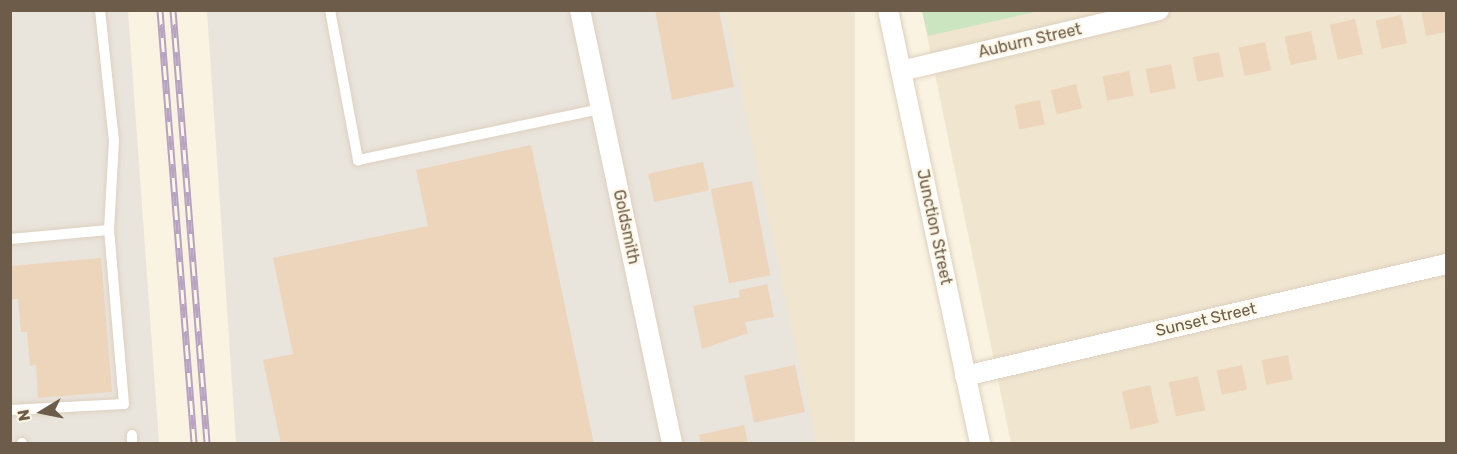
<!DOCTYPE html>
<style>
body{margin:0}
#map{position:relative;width:1457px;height:454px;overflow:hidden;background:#faf3e1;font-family:Rubik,sans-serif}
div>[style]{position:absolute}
.residential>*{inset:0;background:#f0e6d0;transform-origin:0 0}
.industrial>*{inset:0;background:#e9e4dc}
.green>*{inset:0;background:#cbe5c1}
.building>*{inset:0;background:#edd5bb;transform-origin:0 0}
.roads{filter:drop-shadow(0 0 2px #ddd0be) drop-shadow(0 0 2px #ddd0be)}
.lane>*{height:10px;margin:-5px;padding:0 5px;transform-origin:5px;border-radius:5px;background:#fff}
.street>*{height:20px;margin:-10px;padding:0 10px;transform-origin:10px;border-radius:10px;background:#fff}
.rail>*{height:7px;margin-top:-3.5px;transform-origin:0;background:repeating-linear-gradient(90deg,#fdf7e7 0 14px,#b7a2c1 0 28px);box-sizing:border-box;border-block:2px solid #b7a2c1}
span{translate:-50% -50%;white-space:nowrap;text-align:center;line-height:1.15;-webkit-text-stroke:4.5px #fdf7e7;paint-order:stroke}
.street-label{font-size:16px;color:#6e5c4a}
.frame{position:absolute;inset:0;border:12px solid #6e5c4a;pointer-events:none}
.north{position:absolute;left:12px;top:382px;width:60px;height:60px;-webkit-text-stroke:4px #fdf7e7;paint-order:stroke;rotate:260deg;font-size:16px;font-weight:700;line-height:24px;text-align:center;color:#6e5c4a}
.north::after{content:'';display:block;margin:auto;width:21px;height:27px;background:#6e5c4a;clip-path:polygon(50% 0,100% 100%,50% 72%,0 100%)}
</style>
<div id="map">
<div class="residential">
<div style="left:724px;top:11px;width:131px;height:442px"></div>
<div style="clip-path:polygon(922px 11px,1446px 11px,1446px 443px,1011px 443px)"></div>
</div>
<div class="industrial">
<div style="clip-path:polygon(10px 11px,128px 11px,159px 443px,11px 443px)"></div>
<div style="clip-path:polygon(207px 11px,724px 11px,816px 443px,236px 443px)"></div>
</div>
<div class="green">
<div style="clip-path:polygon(922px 11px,922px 10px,1039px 11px,928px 36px)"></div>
</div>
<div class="building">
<div style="clip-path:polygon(655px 10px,719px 10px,734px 87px,672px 100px)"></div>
<div style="clip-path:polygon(1421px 10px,1446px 10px,1446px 32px,1426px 36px)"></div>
<div style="left:1401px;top:15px;width:29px;height:26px;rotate:78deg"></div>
<div style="left:1355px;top:19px;width:36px;height:26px;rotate:77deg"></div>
<div style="left:1311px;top:31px;width:29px;height:27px;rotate:78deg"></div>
<div style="left:1265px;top:42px;width:29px;height:27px;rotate:78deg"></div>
<div style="left:1219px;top:52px;width:25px;height:27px;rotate:79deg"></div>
<div style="left:1171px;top:64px;width:25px;height:26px;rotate:79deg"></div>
<div style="left:1129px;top:71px;width:25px;height:27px;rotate:79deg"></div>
<div style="left:1076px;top:84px;width:25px;height:26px;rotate:76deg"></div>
<div style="left:1040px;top:100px;width:25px;height:26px;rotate:79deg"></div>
<div style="clip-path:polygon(531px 145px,594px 444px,281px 444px,263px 360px,293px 354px,273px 258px,428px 226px,416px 170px)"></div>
<div style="left:703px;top:162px;width:29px;height:56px;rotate:78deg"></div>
<div style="left:752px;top:181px;width:96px;height:42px;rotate:79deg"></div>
<div style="clip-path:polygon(101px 258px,112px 392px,38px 398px,36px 365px,30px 366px,27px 332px,21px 332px,18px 299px,12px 299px,10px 266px)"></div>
<div style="clip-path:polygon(767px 284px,774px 317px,745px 322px,748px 333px,702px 349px,693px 306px,740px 297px,739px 290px)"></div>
<div style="left:1288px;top:355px;width:25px;height:27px;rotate:79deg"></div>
<div style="left:795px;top:365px;width:48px;height:52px;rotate:78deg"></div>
<div style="left:1242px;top:365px;width:25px;height:26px;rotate:78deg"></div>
<div style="left:1198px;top:376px;width:35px;height:30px;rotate:78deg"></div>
<div style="left:1150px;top:385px;width:39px;height:29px;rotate:77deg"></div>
<div style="clip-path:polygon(744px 425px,748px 444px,701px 444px,699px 435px)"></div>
</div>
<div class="roads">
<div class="lane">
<div style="left:330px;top:10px;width:153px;rotate:79.4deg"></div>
<div style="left:358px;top:160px;width:248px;rotate:-11.9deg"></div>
<div style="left:10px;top:239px;width:99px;rotate:-5.2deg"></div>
<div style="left:10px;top:410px;width:114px;rotate:-3deg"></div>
<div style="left:124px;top:404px;width:175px;rotate:-94.9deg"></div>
<div style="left:109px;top:230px;width:89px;rotate:-86.8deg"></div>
<div style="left:114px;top:141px;width:132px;rotate:-96.1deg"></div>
<div style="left:132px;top:435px;width:9px;rotate:90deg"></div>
<div style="left:22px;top:443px;width:1px;rotate:90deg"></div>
</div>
<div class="street">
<div style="left:580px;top:10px;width:444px;rotate:78deg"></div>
<div style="left:888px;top:10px;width:444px;rotate:78deg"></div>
<div style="left:901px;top:71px;width:265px;rotate:-13.3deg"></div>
<div style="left:965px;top:376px;width:494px;rotate:-13.1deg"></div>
</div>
</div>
<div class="rail">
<div style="left:160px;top:10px;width:435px;rotate:85.5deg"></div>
<div style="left:173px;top:10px;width:435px;rotate:85.5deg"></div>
</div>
<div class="street-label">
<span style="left:1030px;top:41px;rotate:-13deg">Auburn Street</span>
<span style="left:626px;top:227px;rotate:78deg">Goldsmith</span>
<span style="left:934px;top:227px;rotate:78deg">Junction Street</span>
<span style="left:1206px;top:320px;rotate:-13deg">Sunset Street</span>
</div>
<div class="frame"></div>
<div class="north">N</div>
</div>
